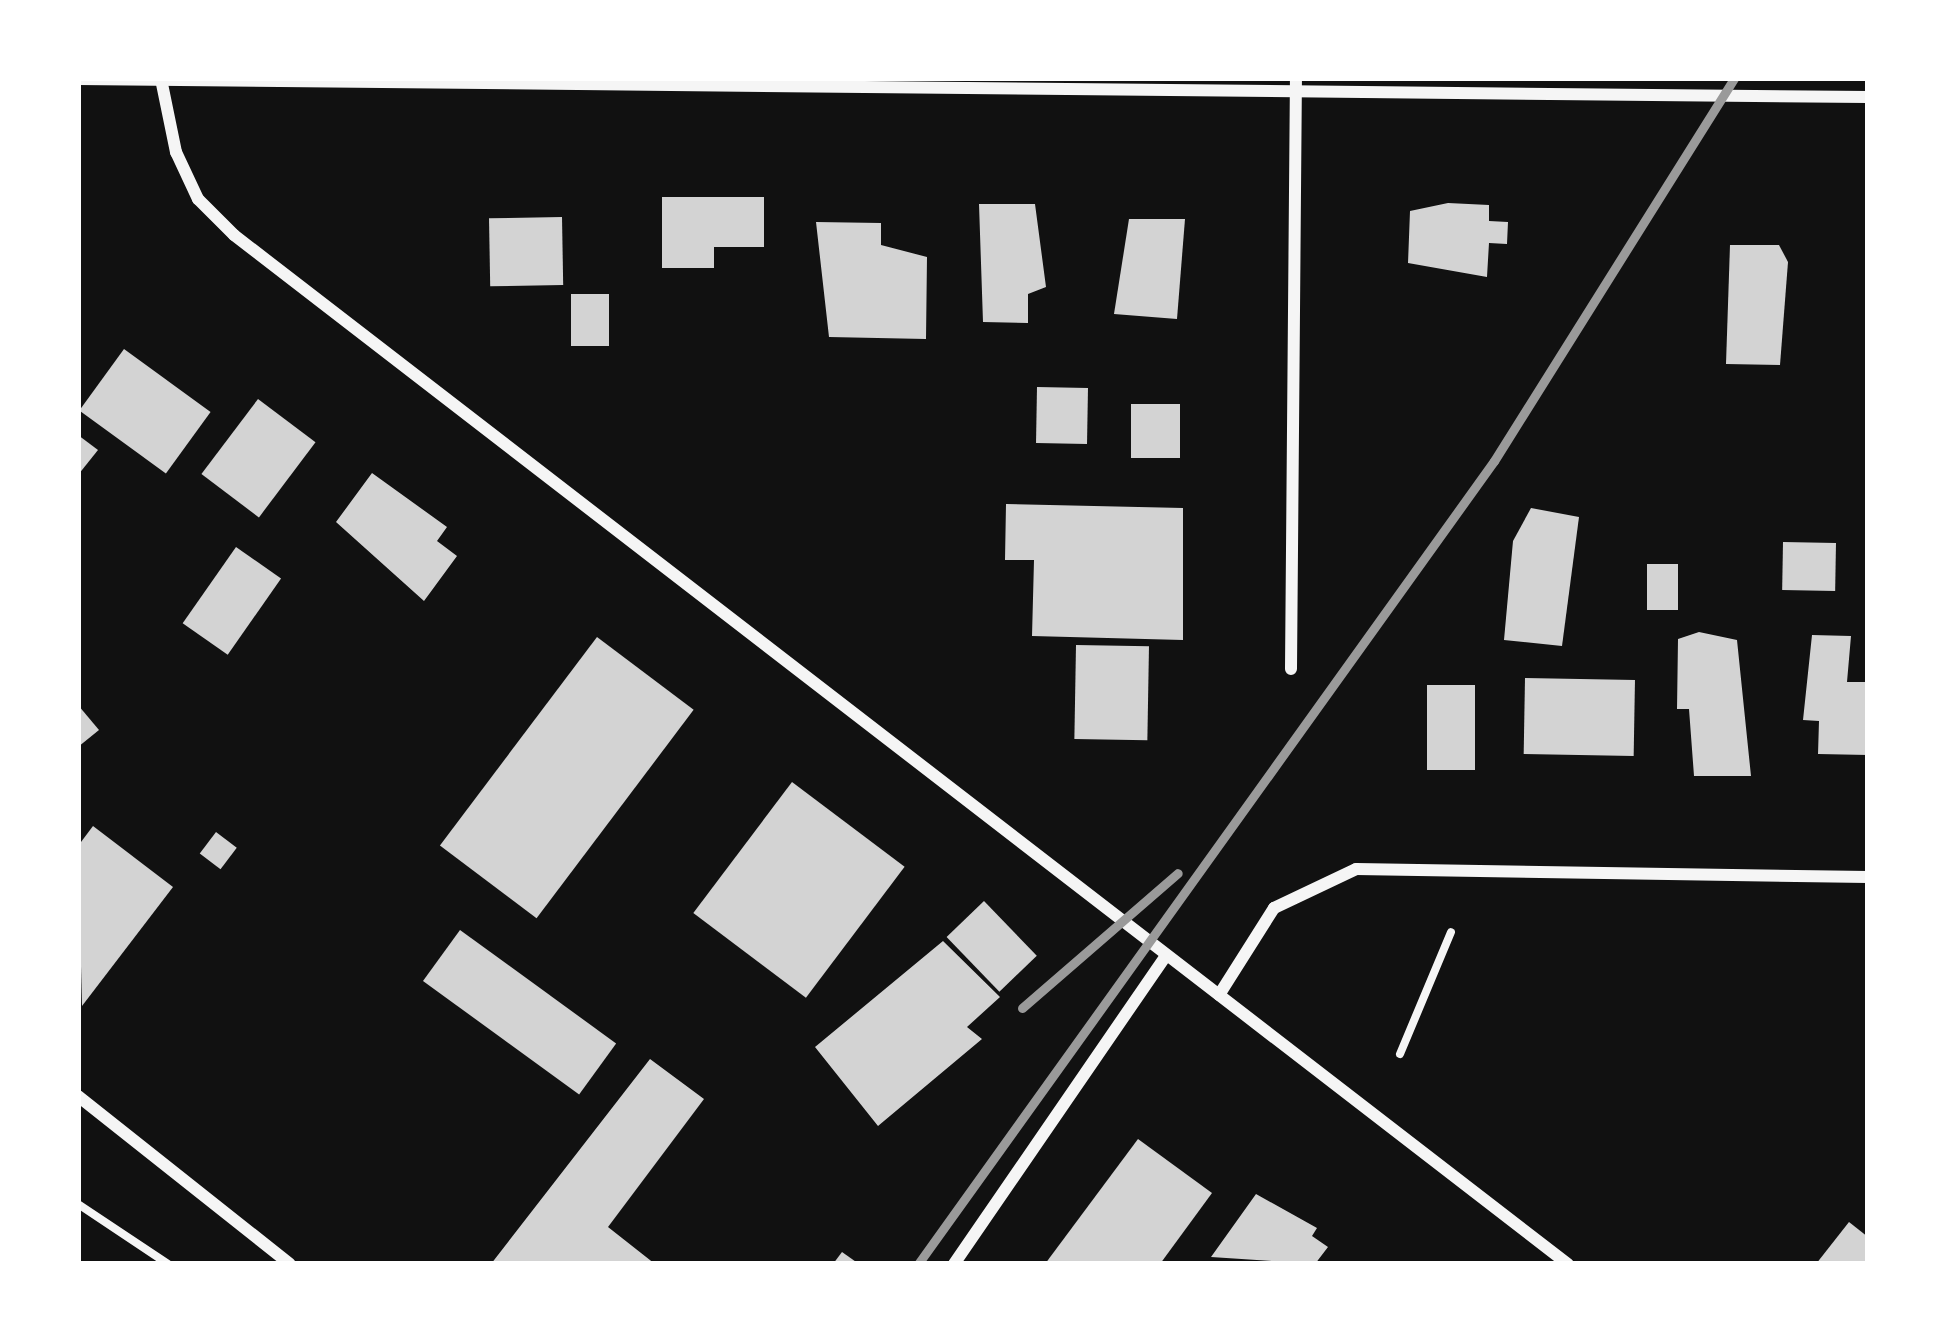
<!DOCTYPE html>
<style>
body{margin:0}
#map{position:relative;width:1946px;height:1342px;overflow:hidden;background:#111;font-family:"Work Sans",sans-serif}
div>[style]{position:absolute}
.building>*{inset:0;background:#d3d3d3;transform-origin:0 0}
.path>*{height:8px;margin:-4px;padding:0 4px;transform-origin:4px;border-radius:4px;background:#f5f5f5}
.minor>*{height:12px;margin:-6px;padding:0 6px;transform-origin:6px;border-radius:6px;background:#f5f5f5}
.rail>*{height:9px;margin:-4.5px;padding:0 4.5px;transform-origin:4.5px;border-radius:4.5px;background:#9a9a9a}
span{translate:-50% -50%;white-space:nowrap;text-align:center;line-height:1.15;-webkit-text-stroke:12px #fff;paint-order:stroke}
.frame{position:absolute;inset:0;border:81px solid #fff;pointer-events:none}
</style>
<div id="map">
<div class="building">
<div style="clip-path:polygon(662px 197px,764px 197px,764px 247px,714px 247px,714px 268px,662px 268px)"></div>
<div style="clip-path:polygon(1448px 203px,1489px 205px,1489px 221px,1508px 222px,1507px 244px,1489px 243px,1487px 277px,1408px 263px,1410px 211px)"></div>
<div style="clip-path:polygon(979px 204px,1035px 204px,1046px 287px,1028px 294px,1028px 323px,983px 322px)"></div>
<div style="left:562px;top:217px;width:68px;height:73px;rotate:89deg"></div>
<div style="clip-path:polygon(1129px 219px,1185px 219px,1177px 319px,1114px 314px)"></div>
<div style="clip-path:polygon(816px 222px,881px 223px,881px 245px,927px 257px,926px 339px,829px 337px)"></div>
<div style="clip-path:polygon(1730px 245px,1779px 245px,1788px 262px,1780px 365px,1726px 364px)"></div>
<div style="left:571px;top:294px;width:38px;height:52px"></div>
<div style="left:124px;top:349px;width:107px;height:76px;rotate:36deg"></div>
<div style="left:1037px;top:387px;width:51px;height:56px;rotate:1deg"></div>
<div style="left:258px;top:399px;width:72px;height:94px;rotate:37deg"></div>
<div style="left:1131px;top:404px;width:49px;height:54px"></div>
<div style="clip-path:polygon(78px 435px,98px 450px,78px 475px)"></div>
<div style="clip-path:polygon(372px 473px,447px 527px,437px 541px,457px 556px,424px 601px,336px 522px)"></div>
<div style="clip-path:polygon(1006px 504px,1183px 508px,1183px 640px,1032px 636px,1034px 560px,1005px 560px)"></div>
<div style="clip-path:polygon(1531px 508px,1579px 517px,1562px 646px,1504px 640px,1513px 541px)"></div>
<div style="left:1783px;top:542px;width:53px;height:48px;rotate:1deg"></div>
<div style="left:236px;top:547px;width:55px;height:93px;rotate:35deg"></div>
<div style="left:1647px;top:564px;width:31px;height:46px"></div>
<div style="clip-path:polygon(1699px 632px,1737px 640px,1751px 776px,1694px 776px,1689px 709px,1677px 709px,1678px 639px)"></div>
<div style="clip-path:polygon(1812px 635px,1851px 636px,1847px 682px,1868px 682px,1868px 755px,1818px 754px,1819px 721px,1803px 720px)"></div>
<div style="left:597px;top:637px;width:121px;height:261px;rotate:37deg"></div>
<div style="left:1076px;top:645px;width:73px;height:94px;rotate:1deg"></div>
<div style="left:1525px;top:678px;width:110px;height:76px;rotate:1deg"></div>
<div style="left:1427px;top:685px;width:48px;height:85px"></div>
<div style="clip-path:polygon(78px 705px,99px 730px,78px 747px)"></div>
<div style="left:792px;top:782px;width:141px;height:164px;rotate:37deg"></div>
<div style="clip-path:polygon(93px 826px,173px 887px,82px 1006px,78px 846px)"></div>
<div style="left:216px;top:832px;width:26px;height:27px;rotate:37deg"></div>
<div style="left:984px;top:901px;width:76px;height:52px;rotate:46deg"></div>
<div style="left:460px;top:930px;width:193px;height:63px;rotate:36deg"></div>
<div style="clip-path:polygon(943px 941px,1000px 997px,967px 1027px,982px 1039px,878px 1126px,815px 1047px)"></div>
<div style="clip-path:polygon(650px 1059px,704px 1099px,608px 1227px,655px 1264px,491px 1264px)"></div>
<div style="clip-path:polygon(1138px 1139px,1212px 1193px,1160px 1264px,1045px 1264px)"></div>
<div style="clip-path:polygon(1256px 1194px,1317px 1228px,1312px 1236px,1328px 1247px,1315px 1264px,1211px 1257px)"></div>
<div style="clip-path:polygon(1849px 1222px,1868px 1237px,1868px 1264px,1816px 1264px)"></div>
<div style="clip-path:polygon(842px 1252px,859px 1264px,833px 1264px)"></div>
</div>
<div class="path">
<div style="left:1400px;top:1054px;width:132px;rotate:-67.3deg"></div>
<div style="left:78px;top:1204px;width:108px;rotate:33.7deg"></div>
</div>
<div class="minor">
<div style="left:78px;top:79px;width:1790px;rotate:0.58deg"></div>
<div style="left:161px;top:79px;width:75px;rotate:78.4deg"></div>
<div style="left:176px;top:152px;width:52px;rotate:64.9deg"></div>
<div style="left:198px;top:199px;width:51px;rotate:45deg"></div>
<div style="left:234px;top:235px;width:1685px;rotate:37.65deg"></div>
<div style="left:1291px;top:669px;width:591px;rotate:-89.52deg"></div>
<div style="left:1219px;top:995px;width:103px;rotate:-57.7deg"></div>
<div style="left:1274px;top:908px;width:91px;rotate:-25.4deg"></div>
<div style="left:1356px;top:869px;width:512px;rotate:0.9deg"></div>
<div style="left:78px;top:1096px;width:270px;rotate:38.4deg"></div>
<div style="left:954px;top:1264px;width:374px;rotate:-55.5deg"></div>
</div>
<div class="rail">
<div style="left:1022px;top:1008px;width:206px;rotate:-40.9deg"></div>
<div style="left:918px;top:1264px;width:988px;rotate:-54.35deg"></div>
<div style="left:1494px;top:461px;width:452px;rotate:-57.9deg"></div>
</div>
<div class="frame"></div>
</div>
